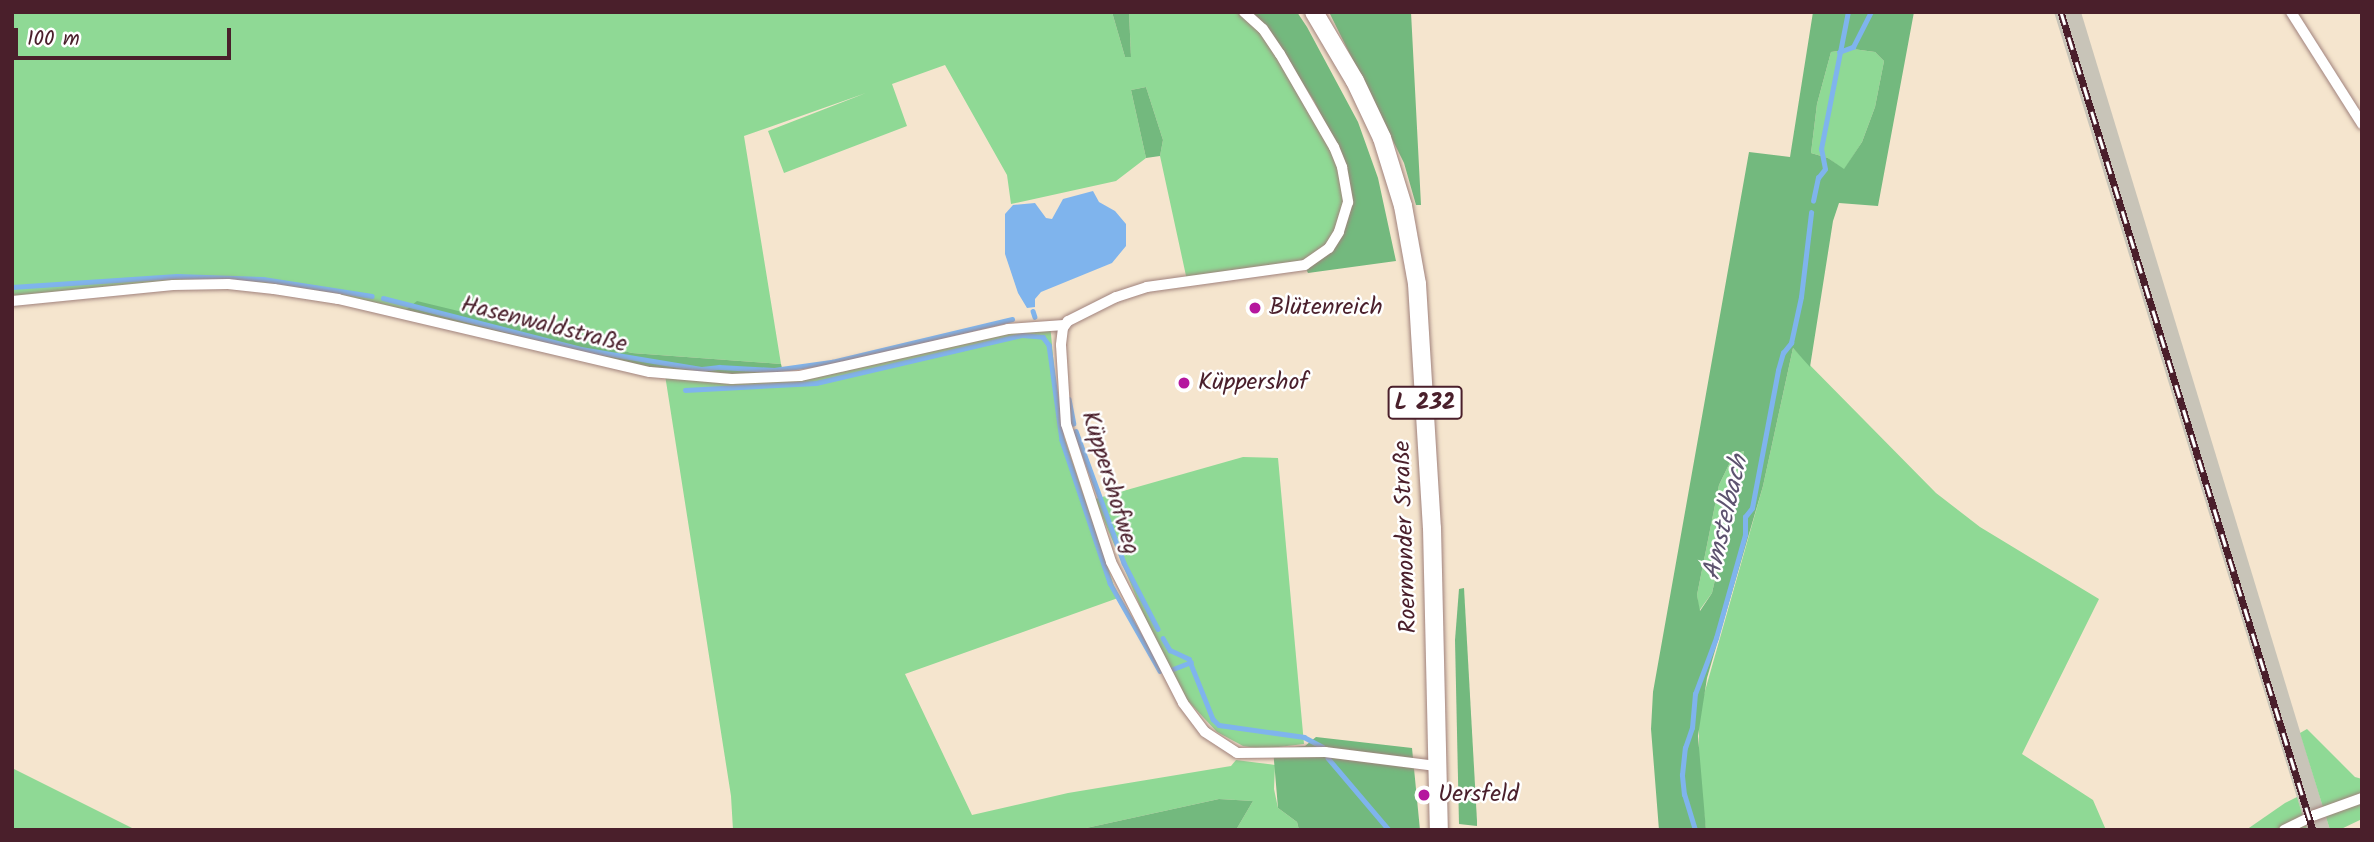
<!DOCTYPE html>
<meta charset="utf-8">
<style>
body{margin:0}
#map{position:relative;width:2374px;height:842px;overflow:hidden;background:#f5e5ce;font-family:Kalam,sans-serif}
div>[style]{position:absolute}
.industrial>*{inset:0;background:#c8c4b8}
.green>*{inset:0;background:#8fd995}
.forest>*{inset:0;background:#73b97e}
.water>*{inset:0;background:#7fb4ed}
.stream>*{height:4.5px;margin:-2.25px;padding:0 2.25px;transform-origin:2.25px;border-radius:2.25px;background:#7fb4ed}
.roads{filter:drop-shadow(0 0 2px #a0827c) drop-shadow(0 0 2px #a0827c)}
.minor>*{height:10px;margin:-5px;padding:0 5px;transform-origin:5px;border-radius:5px;background:#fff}
.primary>*{height:18px;margin:-9px;padding:0 9px;transform-origin:9px;border-radius:9px;background:#fff}
.rail>*{height:7px;margin-top:-3.5px;transform-origin:0;background:repeating-linear-gradient(90deg,#fff 0 13px,#4a1f2b 0 26px);box-sizing:border-box;border-block:2px solid #4a1f2b}
.dots>*{width:19px;height:19px;translate:-50% -50%;box-sizing:border-box;border:4px solid #fff;border-radius:50%}
span{translate:-50% -50%;white-space:nowrap;text-align:center;line-height:1.15;-webkit-text-stroke:5px #fff;paint-order:stroke}
.shield-label span{padding:2px 5px;background:#fff;border:2px solid;border-radius:5px;-webkit-text-stroke-width:0}
.shield-label{font-size:23px;color:#4a1f2b;font-weight:700}
.poi-label{font-size:24px;color:#4a1f2b}
.left{translate:0 -50%;text-align:left}
.street-label{font-size:24px;color:#4a1f2b}
.water-label{font-size:26px;color:#5d536f;font-style:italic}
.frame{position:absolute;inset:0;border:14px solid #4a1f2b;pointer-events:none}
.scale{position:absolute;left:14px;top:28px;width:217px;height:32px;box-sizing:border-box;border:4px solid #4a1f2b;border-top:0;padding-left:9px;font-size:21px;line-height:24px;white-space:nowrap;color:#4a1f2b;-webkit-text-stroke:5px #fff;paint-order:stroke}
</style>
<div id="map">
<div class="industrial">
<div style="clip-path:polygon(2054px 12px,2081px 12px,2330px 830px,2307px 830px)"></div>
</div>
<div class="green">
<div style="clip-path:polygon(12px 12px,1112px 12px,1125px 57px,1131px 57px,1129px 12px,1250px 12px,1273px 36px,1292px 62px,1334px 141px,1352px 197px,1350px 217px,1343px 235px,1306px 269px,1188px 285px,1160px 156px,1163px 140px,1146px 87px,1131px 90px,1146px 158px,1116px 181px,1011px 204px,1007px 175px,945px 65px,892px 84px,907px 126px,784px 173px,768px 131px,866px 93px,744px 136px,781px 364px,632px 353px,538px 332px,401px 314px,339px 299px,228px 287px,110px 290px,12px 301px)"></div>
<div style="clip-path:polygon(1853px 49px,1875px 52px,1884px 61px,1875px 107px,1862px 142px,1844px 170px,1828px 158px,1811px 153px,1817px 104px,1831px 52px)"></div>
<div style="clip-path:polygon(1050px 323px,1059px 422px,1118px 598px,905px 674px,972px 815px,1068px 793px,1231px 766px,1236px 760px,1275px 765px,1274px 789px,1278px 808px,1297px 822px,1299px 830px,1236px 830px,1253px 801px,1219px 799px,1077px 830px,733px 830px,731px 796px,665px 375px,799px 376px)"></div>
<div style="clip-path:polygon(1793px 348px,1936px 493px,1980px 527px,2099px 599px,2022px 754px,2093px 800px,2106px 830px,1706px 830px,1699px 772px,1699px 723px,1703px 698px,1763px 486px)"></div>
<div style="clip-path:polygon(1744px 451px,1712px 593px,1699px 611px,1697px 595px,1719px 485px,1734px 454px)"></div>
<div style="clip-path:polygon(1243px 457px,1278px 458px,1304px 744px,1262px 749px,1243px 746px,1217px 732px,1188px 701px,1148px 625px,1095px 499px)"></div>
<div style="clip-path:polygon(2307px 729px,2355px 777px,2362px 779px,2362px 819px,2339px 830px,2330px 830px,2300px 733px)"></div>
<div style="clip-path:polygon(12px 768px,136px 830px,12px 830px)"></div>
<div style="clip-path:polygon(2297px 797px,2307px 830px,2246px 830px,2285px 803px)"></div>
</div>
<div class="forest">
<div style="clip-path:polygon(1112px 12px,1129px 12px,1131px 57px,1125px 57px)"></div>
<div style="clip-path:polygon(1250px 12px,1297px 12px,1307px 27px,1358px 122px,1378px 178px,1396px 261px,1308px 273px,1306px 269px,1343px 235px,1352px 197px,1334px 141px,1314px 101px,1273px 36px)"></div>
<div style="clip-path:polygon(1329px 12px,1411px 12px,1421px 205px,1416px 205px,1404px 163px)"></div>
<div style="clip-path:polygon(evenodd,1813px 12px,1914px 12px,1878px 206px,1839px 203px,1833px 221px,1810px 367px,1793px 348px,1763px 486px,1707px 678px,1698px 736px,1706px 830px,1659px 830px,1651px 729px,1653px 692px,1749px 152px,1790px 157px,1813px 12px,1853px 49px,1875px 52px,1884px 61px,1875px 107px,1862px 142px,1844px 169px,1828px 158px,1811px 153px,1817px 104px,1831px 52px,1853px 49px,1813px 12px,1744px 451px,1712px 593px,1700px 611px,1697px 595px,1719px 485px,1734px 454px,1744px 451px)"></div>
<div style="clip-path:polygon(1146px 87px,1163px 140px,1160px 156px,1146px 158px,1131px 90px)"></div>
<div style="clip-path:polygon(417px 301px,632px 353px,781px 364px,784px 376px,665px 375px,401px 314px)"></div>
<div style="clip-path:polygon(1464px 588px,1477px 821px,1477px 826px,1459px 824px,1455px 640px,1459px 589px)"></div>
<div style="clip-path:polygon(1316px 737px,1412px 748px,1420px 830px,1299px 830px,1297px 822px,1278px 808px,1273px 749px,1305px 746px)"></div>
<div style="clip-path:polygon(1219px 799px,1253px 801px,1236px 830px,1077px 830px)"></div>
</div>
<div class="water">
<div style="clip-path:polygon(1093px 191px,1099px 202px,1115px 211px,1126px 224px,1126px 246px,1112px 263px,1041px 292px,1035px 299px,1035px 307px,1027px 308px,1018px 293px,1005px 254px,1005px 214px,1013px 205px,1035px 203px,1046px 218px,1052px 219px,1063px 199px)"></div>
</div>
<div class="stream">
<div style="left:1839px;top:52px;width:15px;rotate:-20deg"></div>
<div style="left:1853px;top:47px;width:39px;rotate:-63deg"></div>
<div style="left:1813px;top:201px;width:24px;rotate:-78deg"></div>
<div style="left:1818px;top:178px;width:11px;rotate:-52deg"></div>
<div style="left:1825px;top:169px;width:20px;rotate:-101deg"></div>
<div style="left:1821px;top:149px;width:140px;rotate:-78.9deg"></div>
<div style="left:12px;top:287px;width:165px;rotate:-3.8deg"></div>
<div style="left:177px;top:276px;width:86px;rotate:2deg"></div>
<div style="left:263px;top:279px;width:110px;rotate:8.9deg"></div>
<div style="left:383px;top:298px;width:204px;rotate:14.4deg"></div>
<div style="left:581px;top:349px;width:123px;rotate:9.4deg"></div>
<div style="left:702px;top:369px;width:17px;rotate:-7deg"></div>
<div style="left:719px;top:367px;width:55px;rotate:3.1deg"></div>
<div style="left:774px;top:370px;width:59px;rotate:-7.9deg"></div>
<div style="left:832px;top:362px;width:185px;rotate:-13.4deg"></div>
<div style="left:1033px;top:311px;width:6px;rotate:72deg"></div>
<div style="left:1043px;top:337px;width:10px;rotate:53deg"></div>
<div style="left:1049px;top:345px;width:96px;rotate:82.2deg"></div>
<div style="left:1062px;top:440px;width:151px;rotate:71.4deg"></div>
<div style="left:1110px;top:583px;width:101px;rotate:60.4deg"></div>
<div style="left:685px;top:390px;width:131px;rotate:-3.1deg"></div>
<div style="left:816px;top:383px;width:212px;rotate:-13.1deg"></div>
<div style="left:1022px;top:335px;width:21px;rotate:5deg"></div>
<div style="left:1069px;top:399px;width:25px;rotate:79deg"></div>
<div style="left:1076px;top:431px;width:140px;rotate:70deg"></div>
<div style="left:1124px;top:563px;width:74px;rotate:62.7deg"></div>
<div style="left:1163px;top:638px;width:14px;rotate:60deg"></div>
<div style="left:1170px;top:650px;width:21px;rotate:25deg"></div>
<div style="left:1189px;top:659px;width:65px;rotate:68.2deg"></div>
<div style="left:1213px;top:719px;width:8px;rotate:45deg"></div>
<div style="left:1219px;top:725px;width:86px;rotate:8deg"></div>
<div style="left:1304px;top:737px;width:21px;rotate:28deg"></div>
<div style="left:1173px;top:669px;width:19px;rotate:-21deg"></div>
<div style="left:1328px;top:758px;width:94px;rotate:49.7deg"></div>
<div style="left:1695px;top:830px;width:37px;rotate:-107deg"></div>
<div style="left:1684px;top:795px;width:20px;rotate:-96deg"></div>
<div style="left:1682px;top:775px;width:27px;rotate:-84deg"></div>
<div style="left:1685px;top:748px;width:21px;rotate:-71deg"></div>
<div style="left:1692px;top:728px;width:34px;rotate:-85deg"></div>
<div style="left:1695px;top:694px;width:60px;rotate:-69.4deg"></div>
<div style="left:1716px;top:638px;width:107px;rotate:-74.3deg"></div>
<div style="left:1745px;top:535px;width:18px;rotate:-90deg"></div>
<div style="left:1745px;top:517px;width:11px;rotate:-52deg"></div>
<div style="left:1752px;top:508px;width:140px;rotate:-79.3deg"></div>
<div style="left:1778px;top:370px;width:18px;rotate:-74deg"></div>
<div style="left:1783px;top:353px;width:13px;rotate:-51deg"></div>
<div style="left:1791px;top:343px;width:47px;rotate:-77.7deg"></div>
<div style="left:1801px;top:297px;width:85px;rotate:-83.2deg"></div>
</div>
<div class="roads">
<div class="minor">
<div style="left:1244px;top:12px;width:25px;rotate:42deg"></div>
<div style="left:1263px;top:29px;width:30px;rotate:56deg"></div>
<div style="left:1280px;top:54px;width:108px;rotate:59.9deg"></div>
<div style="left:1334px;top:147px;width:22px;rotate:68deg"></div>
<div style="left:1342px;top:167px;width:36px;rotate:80deg"></div>
<div style="left:1348px;top:202px;width:31px;rotate:107deg"></div>
<div style="left:1339px;top:232px;width:19px;rotate:122deg"></div>
<div style="left:1329px;top:248px;width:29px;rotate:145deg"></div>
<div style="left:1305px;top:265px;width:160px;rotate:172.1deg"></div>
<div style="left:1147px;top:287px;width:33px;rotate:162deg"></div>
<div style="left:1116px;top:297px;width:54px;rotate:153.4deg"></div>
<div style="left:1068px;top:321px;width:9px;rotate:126deg"></div>
<div style="left:1063px;top:328px;width:17px;rotate:97deg"></div>
<div style="left:1061px;top:345px;width:79px;rotate:86.4deg"></div>
<div style="left:1066px;top:424px;width:145px;rotate:71.9deg"></div>
<div style="left:1111px;top:562px;width:158px;rotate:62.9deg"></div>
<div style="left:1183px;top:703px;width:36px;rotate:53deg"></div>
<div style="left:1205px;top:732px;width:38px;rotate:33deg"></div>
<div style="left:1237px;top:753px;width:88px;rotate:-0.7deg"></div>
<div style="left:1325px;top:752px;width:112px;rotate:7.2deg"></div>
<div style="left:2291px;top:12px;width:133px;rotate:57.6deg"></div>
<div style="left:12px;top:301px;width:162px;rotate:-5.7deg"></div>
<div style="left:173px;top:285px;width:55px;rotate:-1deg"></div>
<div style="left:228px;top:284px;width:46px;rotate:6.2deg"></div>
<div style="left:274px;top:289px;width:65px;rotate:8.9deg"></div>
<div style="left:338px;top:299px;width:320px;rotate:13.2deg"></div>
<div style="left:650px;top:372px;width:82px;rotate:4.9deg"></div>
<div style="left:732px;top:379px;width:68px;rotate:-2.5deg"></div>
<div style="left:800px;top:376px;width:213px;rotate:-12.7deg"></div>
<div style="left:1008px;top:329px;width:56px;rotate:-4.1deg"></div>
<div style="left:2284px;top:830px;width:34px;rotate:-26deg"></div>
<div style="left:2315px;top:815px;width:50px;rotate:-19.9deg"></div>
</div>
<div class="primary">
<div style="left:1314px;top:12px;width:80px;rotate:59.3deg"></div>
<div style="left:1355px;top:81px;width:63px;rotate:64.7deg"></div>
<div style="left:1382px;top:138px;width:71px;rotate:72.8deg"></div>
<div style="left:1403px;top:206px;width:79px;rotate:79.8deg"></div>
<div style="left:1417px;top:284px;width:244px;rotate:86.5deg"></div>
<div style="left:1432px;top:528px;width:302px;rotate:88.7deg"></div>
</div>
</div>
<div class="rail">
<div style="left:2061px;top:12px;width:856px;rotate:72.88deg"></div>
</div>
<div class="dots">
<div style="left:1255px;top:308px;background:#b5179e"></div>
<div style="left:1184px;top:383px;background:#b5179e"></div>
<div style="left:1424px;top:795px;background:#b5179e"></div>
</div>
<div class="shield-label">
<span style="left:1425px;top:403px">L 232</span>
</div>
<div class="poi-label">
<span class="left" style="left:1269px;top:308px">Blütenreich</span>
<span class="left" style="left:1198px;top:383px">Küppershof</span>
<span class="left" style="left:1438px;top:795px">Uersfeld</span>
</div>
<div class="street-label">
<span style="left:544px;top:325px;rotate:14deg">Hasenwaldstraße</span>
<span style="left:1110px;top:483px;rotate:73deg">Küppershofweg</span>
<span style="left:1406px;top:537px;rotate:-92deg">Roermonder Straße</span>
</div>
<div class="water-label">
<span style="left:1727px;top:518px;rotate:-77deg">Amstelbach</span>
</div>
<div class="frame"></div>
<div class="scale">100 m</div>
</div>
